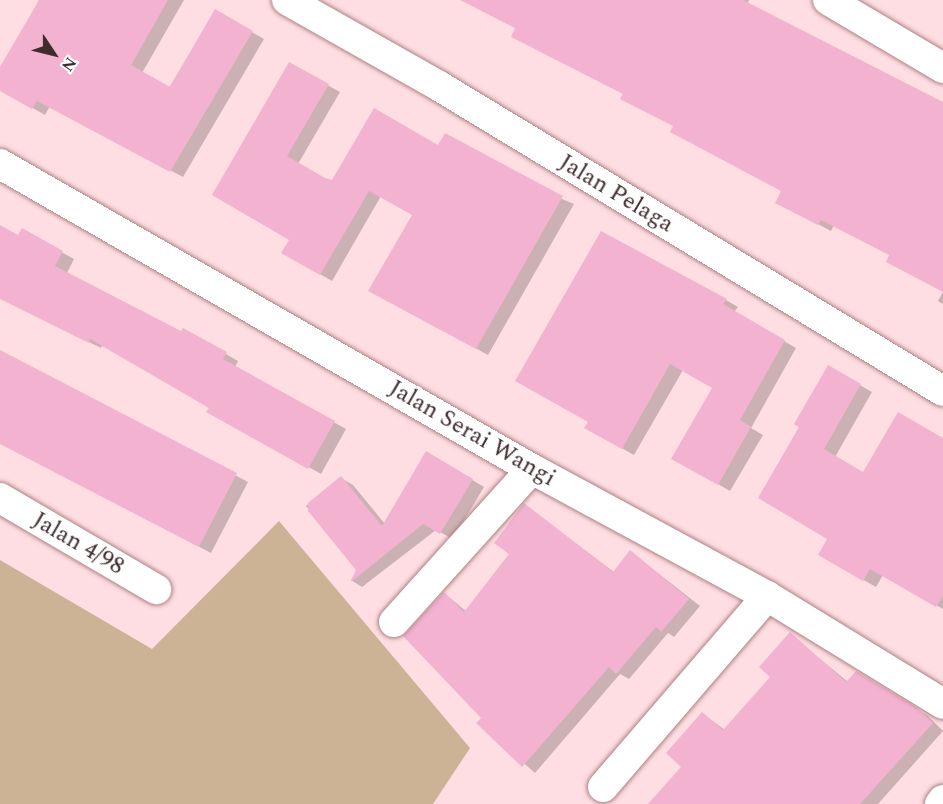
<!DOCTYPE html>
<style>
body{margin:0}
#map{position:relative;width:943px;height:804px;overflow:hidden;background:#fedee2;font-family:Spectral,serif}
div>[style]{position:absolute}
.green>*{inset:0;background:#cdb395}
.shadow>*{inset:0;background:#0003}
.building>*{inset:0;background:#f3b2cf}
.roads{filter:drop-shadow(0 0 2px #af8085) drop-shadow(0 0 2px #af8085)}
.street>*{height:30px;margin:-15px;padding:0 15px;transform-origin:15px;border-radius:15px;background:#fff}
span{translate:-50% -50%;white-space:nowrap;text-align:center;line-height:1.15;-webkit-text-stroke:6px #fff;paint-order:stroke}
.street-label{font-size:24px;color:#402c2f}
.north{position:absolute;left:24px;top:24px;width:60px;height:60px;-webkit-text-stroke:4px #fff;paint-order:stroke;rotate:125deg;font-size:16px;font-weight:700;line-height:24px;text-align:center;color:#402c2f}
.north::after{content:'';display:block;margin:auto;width:21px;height:27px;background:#402c2f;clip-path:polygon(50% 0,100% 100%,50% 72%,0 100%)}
</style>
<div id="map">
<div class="green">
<div style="clip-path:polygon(279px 521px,470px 748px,433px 804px,0 804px,0 560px,152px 649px)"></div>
</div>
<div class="shadow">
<div style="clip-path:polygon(40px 0,184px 0,142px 73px,169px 88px,215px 11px,264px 39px,183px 177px,50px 106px,45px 115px,0 89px,0 70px)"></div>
<div style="clip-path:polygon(463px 0,749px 0,747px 4px,943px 104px,943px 291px,891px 255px,834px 225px,831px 231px,789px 209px,783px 191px,517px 28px)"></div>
<div style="clip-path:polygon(289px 64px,340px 92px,298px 164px,324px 179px,333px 182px,439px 147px,574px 204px,488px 355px,382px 297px,414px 215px,381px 196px,332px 281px,283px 253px,291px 239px,214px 195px)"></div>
<div style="clip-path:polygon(0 226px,19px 237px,23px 231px,74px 259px,67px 273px,182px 333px,184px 330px,238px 361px,235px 367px,346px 429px,321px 474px,209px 411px,211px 407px,103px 344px,101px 348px,0 298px)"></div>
<div style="clip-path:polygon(943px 292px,943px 304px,938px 301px)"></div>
<div style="clip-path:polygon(726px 300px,738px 307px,734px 312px,796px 348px,751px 428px,763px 435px,730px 491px,673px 458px,714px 387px,683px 370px,634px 455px,586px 428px)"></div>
<div style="clip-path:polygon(0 352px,248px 482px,211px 553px,0 443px)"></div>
<div style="clip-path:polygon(828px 367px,872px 392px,835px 457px,864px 474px,943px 440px,943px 609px,883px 575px,876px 587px,820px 555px,829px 538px,801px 426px)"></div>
<div style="clip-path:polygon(427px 453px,484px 487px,453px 539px,436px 530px,362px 587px,351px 580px,357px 570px,306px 506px,341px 478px,353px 485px,385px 524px)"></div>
<div style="clip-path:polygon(525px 505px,614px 572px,631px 552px,700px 606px,674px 637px,668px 633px,629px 679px,620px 674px,535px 773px,478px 723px,483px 718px,445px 594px,466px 611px,511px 554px)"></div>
<div style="clip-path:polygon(790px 634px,848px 682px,869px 680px,928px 716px,943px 731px,878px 804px,650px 804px,684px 767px,703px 714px,725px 730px,772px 677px)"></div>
</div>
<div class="building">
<div style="clip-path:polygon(39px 0,168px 0,131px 65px,170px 87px,215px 9px,253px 31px,170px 172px,37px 101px,32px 109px,0 91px,0 67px)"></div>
<div style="clip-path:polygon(460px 0,743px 0,943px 102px,943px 292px,886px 262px,889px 255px,821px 220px,818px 225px,775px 203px,781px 191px,670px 132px,673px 126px,620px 99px,623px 94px,511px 37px,515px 28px)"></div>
<div style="clip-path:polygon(289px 62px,329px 84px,287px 156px,325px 178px,332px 180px,374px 108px,438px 145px,445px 133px,563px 196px,476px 349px,368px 291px,412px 215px,369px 191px,320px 275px,281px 253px,289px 240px,212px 195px)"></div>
<div style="clip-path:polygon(0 225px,18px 235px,22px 228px,63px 251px,55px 266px,181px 331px,183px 328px,227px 352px,223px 359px,335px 421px,308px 469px,206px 412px,209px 408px,90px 339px,89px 343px,0 299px)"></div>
<div style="clip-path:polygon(601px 231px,727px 299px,723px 304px,785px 340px,740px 420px,751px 427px,718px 485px,671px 459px,712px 388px,670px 364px,622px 449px,584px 428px,588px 422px,515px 381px)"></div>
<div style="clip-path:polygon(0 350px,237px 473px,199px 547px,0 444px)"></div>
<div style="clip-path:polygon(828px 365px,861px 384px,824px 449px,863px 472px,898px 412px,943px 438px,943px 596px,936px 607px,870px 569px,863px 581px,818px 555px,827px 539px,758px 498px,799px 427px,794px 424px)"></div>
<div style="clip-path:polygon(426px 451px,473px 479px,440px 534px,423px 524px,351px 582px,356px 570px,308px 511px,308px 503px,341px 476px,382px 526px)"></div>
<div style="clip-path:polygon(524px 503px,613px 572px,630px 550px,689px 599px,661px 632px,656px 627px,616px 674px,609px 667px,522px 767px,476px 723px,481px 718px,403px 636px,444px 592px,464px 612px,509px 554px,494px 543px)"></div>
<div style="clip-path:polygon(790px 632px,846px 682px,856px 671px,916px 707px,933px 723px,860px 804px,648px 804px,681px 767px,666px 753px,702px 712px,723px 730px,770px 677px,759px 667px)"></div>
</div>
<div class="roads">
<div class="street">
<div style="left:287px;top:0;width:175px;rotate:29.5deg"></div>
<div style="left:439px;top:86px;width:589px;rotate:31.18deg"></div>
<div style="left:828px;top:0;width:134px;rotate:30.6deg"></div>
<div style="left:0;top:164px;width:613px;rotate:29.83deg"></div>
<div style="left:532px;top:469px;width:267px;rotate:28.4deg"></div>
<div style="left:767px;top:596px;width:206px;rotate:31.5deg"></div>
<div style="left:0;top:498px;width:181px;rotate:30.3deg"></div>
<div style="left:394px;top:622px;width:206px;rotate:-48deg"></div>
<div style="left:603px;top:787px;width:252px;rotate:-49.3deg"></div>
<div style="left:940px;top:804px;width:5px;rotate:-53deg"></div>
</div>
</div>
<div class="street-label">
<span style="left:616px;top:194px;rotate:31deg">Jalan Pelaga</span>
<span style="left:472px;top:434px;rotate:30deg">Jalan Serai Wangi</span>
<span style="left:78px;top:544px;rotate:30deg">Jalan 4/98</span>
</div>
<div class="north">N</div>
</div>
